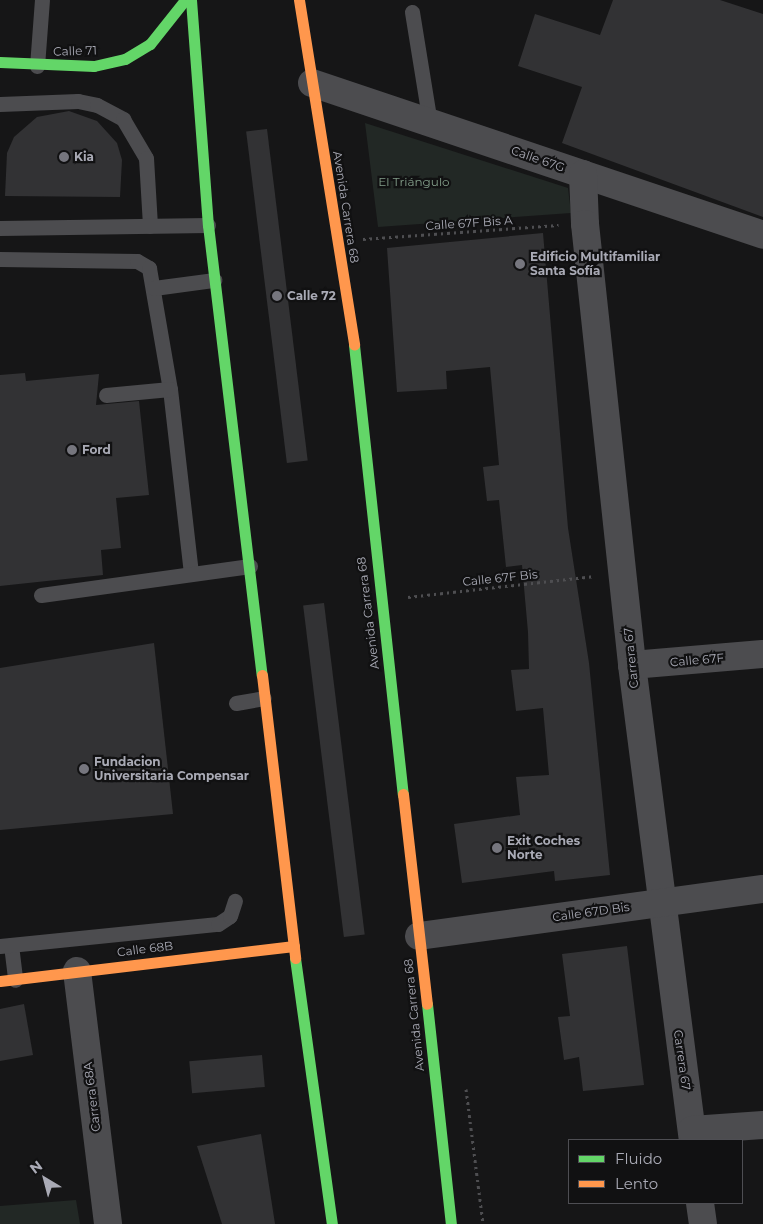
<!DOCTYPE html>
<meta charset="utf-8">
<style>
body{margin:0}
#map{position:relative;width:763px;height:1224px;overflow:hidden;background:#161617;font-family:Montserrat,sans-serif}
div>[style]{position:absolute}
.green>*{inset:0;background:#222825}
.building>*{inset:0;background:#323234;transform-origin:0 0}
.path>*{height:3px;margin-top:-1.5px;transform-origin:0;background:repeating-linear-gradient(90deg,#4e4e51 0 2.5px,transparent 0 6.5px)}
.lane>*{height:15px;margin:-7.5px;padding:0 7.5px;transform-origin:7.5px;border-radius:7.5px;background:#4c4c4f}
.street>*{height:28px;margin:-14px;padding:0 14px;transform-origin:14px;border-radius:14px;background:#4c4c4f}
.fast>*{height:11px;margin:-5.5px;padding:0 5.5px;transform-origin:5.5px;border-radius:5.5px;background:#63d668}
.slow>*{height:11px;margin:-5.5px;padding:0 5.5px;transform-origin:5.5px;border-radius:5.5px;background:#ff974d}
.dots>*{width:14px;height:14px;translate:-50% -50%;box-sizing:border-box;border:2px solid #111112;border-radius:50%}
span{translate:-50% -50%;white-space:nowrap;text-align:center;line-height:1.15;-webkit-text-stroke:4.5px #111112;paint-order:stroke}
.street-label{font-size:12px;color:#a9aab5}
.poi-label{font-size:12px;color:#a9aab5;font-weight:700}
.left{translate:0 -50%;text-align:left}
.park-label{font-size:12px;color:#839e8a}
.legend{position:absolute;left:568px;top:1139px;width:175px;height:65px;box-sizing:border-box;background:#111112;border:1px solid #4e4e53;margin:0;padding:6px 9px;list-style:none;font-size:15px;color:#a9aab5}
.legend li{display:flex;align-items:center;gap:10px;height:25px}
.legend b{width:25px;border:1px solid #4e4e53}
.north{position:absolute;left:20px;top:1154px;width:50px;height:50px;-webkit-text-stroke:4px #111112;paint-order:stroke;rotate:323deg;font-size:14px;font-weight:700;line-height:20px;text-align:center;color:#a9aab5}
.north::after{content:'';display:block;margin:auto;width:18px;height:22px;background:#a9aab5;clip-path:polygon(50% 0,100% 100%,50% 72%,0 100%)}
</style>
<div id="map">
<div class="green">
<div style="clip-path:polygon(365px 123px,568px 188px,571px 213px,378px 227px)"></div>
<div style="clip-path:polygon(76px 1200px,80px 1224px,0 1224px,0 1206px)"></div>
</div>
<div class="building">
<div style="clip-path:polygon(613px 0,720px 0,763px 14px,763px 217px,562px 143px,582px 87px,518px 66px,535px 14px,600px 35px)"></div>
<div style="clip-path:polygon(69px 111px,97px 121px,117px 143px,122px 160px,120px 197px,5px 196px,7px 153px,14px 137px,37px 117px)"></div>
<div style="left:267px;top:129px;width:334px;height:21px;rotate:83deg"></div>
<div style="clip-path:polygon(543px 233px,568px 528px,589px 663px,610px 875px,555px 881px,554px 871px,462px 883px,454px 824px,520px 815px,516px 777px,549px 775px,543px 708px,516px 711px,511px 670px,529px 669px,528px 632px,522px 565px,506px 567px,499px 500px,487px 501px,483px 467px,499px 465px,490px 367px,446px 371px,447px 389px,397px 392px,387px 248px)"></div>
<div style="clip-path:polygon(25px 373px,26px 381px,99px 374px,96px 405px,139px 401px,149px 495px,116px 498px,121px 548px,101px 550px,103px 575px,0 586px,0 375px)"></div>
<div style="left:324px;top:603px;width:334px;height:21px;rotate:83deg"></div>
<div style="clip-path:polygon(154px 643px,173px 814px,0 830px,0 668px)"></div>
<div style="clip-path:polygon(627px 946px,644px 1085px,583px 1091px,579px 1057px,564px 1060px,558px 1017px,570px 1016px,562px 954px)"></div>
<div style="clip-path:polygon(24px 1004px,33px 1055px,0 1061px,0 1009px)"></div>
<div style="left:262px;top:1055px;width:32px;height:73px;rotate:85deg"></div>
<div style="clip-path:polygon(261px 1134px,275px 1224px,222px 1224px,197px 1146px)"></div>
</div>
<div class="path">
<div style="left:363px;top:239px;width:196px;rotate:-4.1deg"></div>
<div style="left:408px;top:597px;width:188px;rotate:-6.4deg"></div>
<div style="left:466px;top:1089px;width:136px;rotate:82.8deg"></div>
</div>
<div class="lane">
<div style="left:412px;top:12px;width:112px;rotate:80.8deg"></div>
<div style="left:37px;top:66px;width:66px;rotate:-85.7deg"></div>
<div style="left:0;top:104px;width:78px;rotate:-2.2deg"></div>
<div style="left:78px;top:101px;width:19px;rotate:12deg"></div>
<div style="left:97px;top:105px;width:30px;rotate:28deg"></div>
<div style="left:123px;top:119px;width:45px;rotate:59.5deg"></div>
<div style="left:146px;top:158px;width:68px;rotate:86.6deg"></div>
<div style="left:0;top:228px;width:208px;rotate:-0.8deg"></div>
<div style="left:0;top:259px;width:137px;rotate:0.8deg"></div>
<div style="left:137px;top:261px;width:14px;rotate:30deg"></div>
<div style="left:149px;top:268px;width:123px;rotate:80.2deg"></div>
<div style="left:170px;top:389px;width:186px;rotate:83.5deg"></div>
<div style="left:154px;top:288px;width:61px;rotate:-7.6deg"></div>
<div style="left:106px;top:395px;width:64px;rotate:-5.4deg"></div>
<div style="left:41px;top:595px;width:211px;rotate:-7.9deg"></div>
<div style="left:236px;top:703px;width:28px;rotate:-10deg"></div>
<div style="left:11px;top:945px;width:35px;rotate:83deg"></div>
<div style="left:0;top:946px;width:219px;rotate:-5.8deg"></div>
<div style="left:218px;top:924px;width:14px;rotate:-34deg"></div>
<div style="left:230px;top:916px;width:16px;rotate:-72deg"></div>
</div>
<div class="street">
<div style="left:312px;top:83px;width:476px;rotate:18.6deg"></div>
<div style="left:583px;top:174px;width:50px;rotate:87.7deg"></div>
<div style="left:585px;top:224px;width:443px;rotate:83.9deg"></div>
<div style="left:632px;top:665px;width:479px;rotate:82.7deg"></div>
<div style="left:632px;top:665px;width:131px;rotate:-4.8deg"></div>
<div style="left:419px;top:936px;width:347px;rotate:-7.8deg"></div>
<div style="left:77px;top:971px;width:255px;rotate:83deg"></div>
<div style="left:692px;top:1130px;width:71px;rotate:-4deg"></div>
<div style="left:700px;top:1203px;width:21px;rotate:82deg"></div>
</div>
<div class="fast">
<div style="left:191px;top:0;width:226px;rotate:85.7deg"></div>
<div style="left:208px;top:225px;width:453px;rotate:83.2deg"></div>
<div style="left:0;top:62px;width:94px;rotate:2.4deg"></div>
<div style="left:94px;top:66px;width:32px;rotate:-13deg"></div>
<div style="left:125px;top:59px;width:29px;rotate:-31deg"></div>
<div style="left:150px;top:44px;width:56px;rotate:-51.5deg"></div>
<div style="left:354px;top:345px;width:452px;rotate:83.8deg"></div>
<div style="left:295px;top:958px;width:269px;rotate:82.1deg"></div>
<div style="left:427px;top:1004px;width:221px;rotate:83.8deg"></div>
</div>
<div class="slow">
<div style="left:299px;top:0;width:349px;rotate:80.9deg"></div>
<div style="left:262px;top:675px;width:285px;rotate:83.3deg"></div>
<div style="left:403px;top:794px;width:211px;rotate:83.5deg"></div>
<div style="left:0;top:981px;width:296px;rotate:-6.8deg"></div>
</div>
<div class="dots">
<div style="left:64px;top:157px;background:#76767e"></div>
<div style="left:520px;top:264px;background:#76767e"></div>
<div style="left:277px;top:296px;background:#76767e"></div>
<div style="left:72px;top:450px;background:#76767e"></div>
<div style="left:84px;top:769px;background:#76767e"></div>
<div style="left:497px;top:848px;background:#76767e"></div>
</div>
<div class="street-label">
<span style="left:75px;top:51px;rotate:-2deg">Calle 71</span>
<span style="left:538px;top:159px;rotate:19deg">Calle 67G</span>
<span style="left:346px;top:207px;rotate:81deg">Avenida Carrera 68</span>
<span style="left:469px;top:223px;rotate:-4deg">Calle 67F Bis A</span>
<span style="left:500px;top:578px;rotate:-6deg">Calle 67F Bis</span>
<span style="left:368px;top:613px;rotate:-97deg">Avenida Carrera 68</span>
<span style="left:631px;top:658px;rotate:-96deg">Carrera 67</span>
<span style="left:697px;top:660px;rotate:-5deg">Calle 67F</span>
<span style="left:591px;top:912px;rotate:-8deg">Calle 67D Bis</span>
<span style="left:145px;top:949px;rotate:-7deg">Calle 68B</span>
<span style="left:414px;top:1015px;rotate:-96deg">Avenida Carrera 68</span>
<span style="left:682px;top:1060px;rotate:82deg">Carrera 67</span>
<span style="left:92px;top:1097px;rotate:-97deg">Carrera 68A</span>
</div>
<div class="poi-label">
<span class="left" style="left:74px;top:157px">Kia</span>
<span class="left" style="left:530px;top:264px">Edificio Multifamiliar<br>Santa Sofía</span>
<span class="left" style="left:287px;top:296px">Calle 72</span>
<span class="left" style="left:82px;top:450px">Ford</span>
<span class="left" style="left:94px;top:769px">Fundacion<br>Universitaria Compensar</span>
<span class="left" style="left:507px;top:848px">Exit Coches<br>Norte</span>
</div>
<div class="park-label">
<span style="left:414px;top:182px">El Triángulo</span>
</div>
<ul class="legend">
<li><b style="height:6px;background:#63d668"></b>Fluido</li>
<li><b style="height:6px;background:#ff974d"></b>Lento</li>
</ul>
<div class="north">N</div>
</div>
